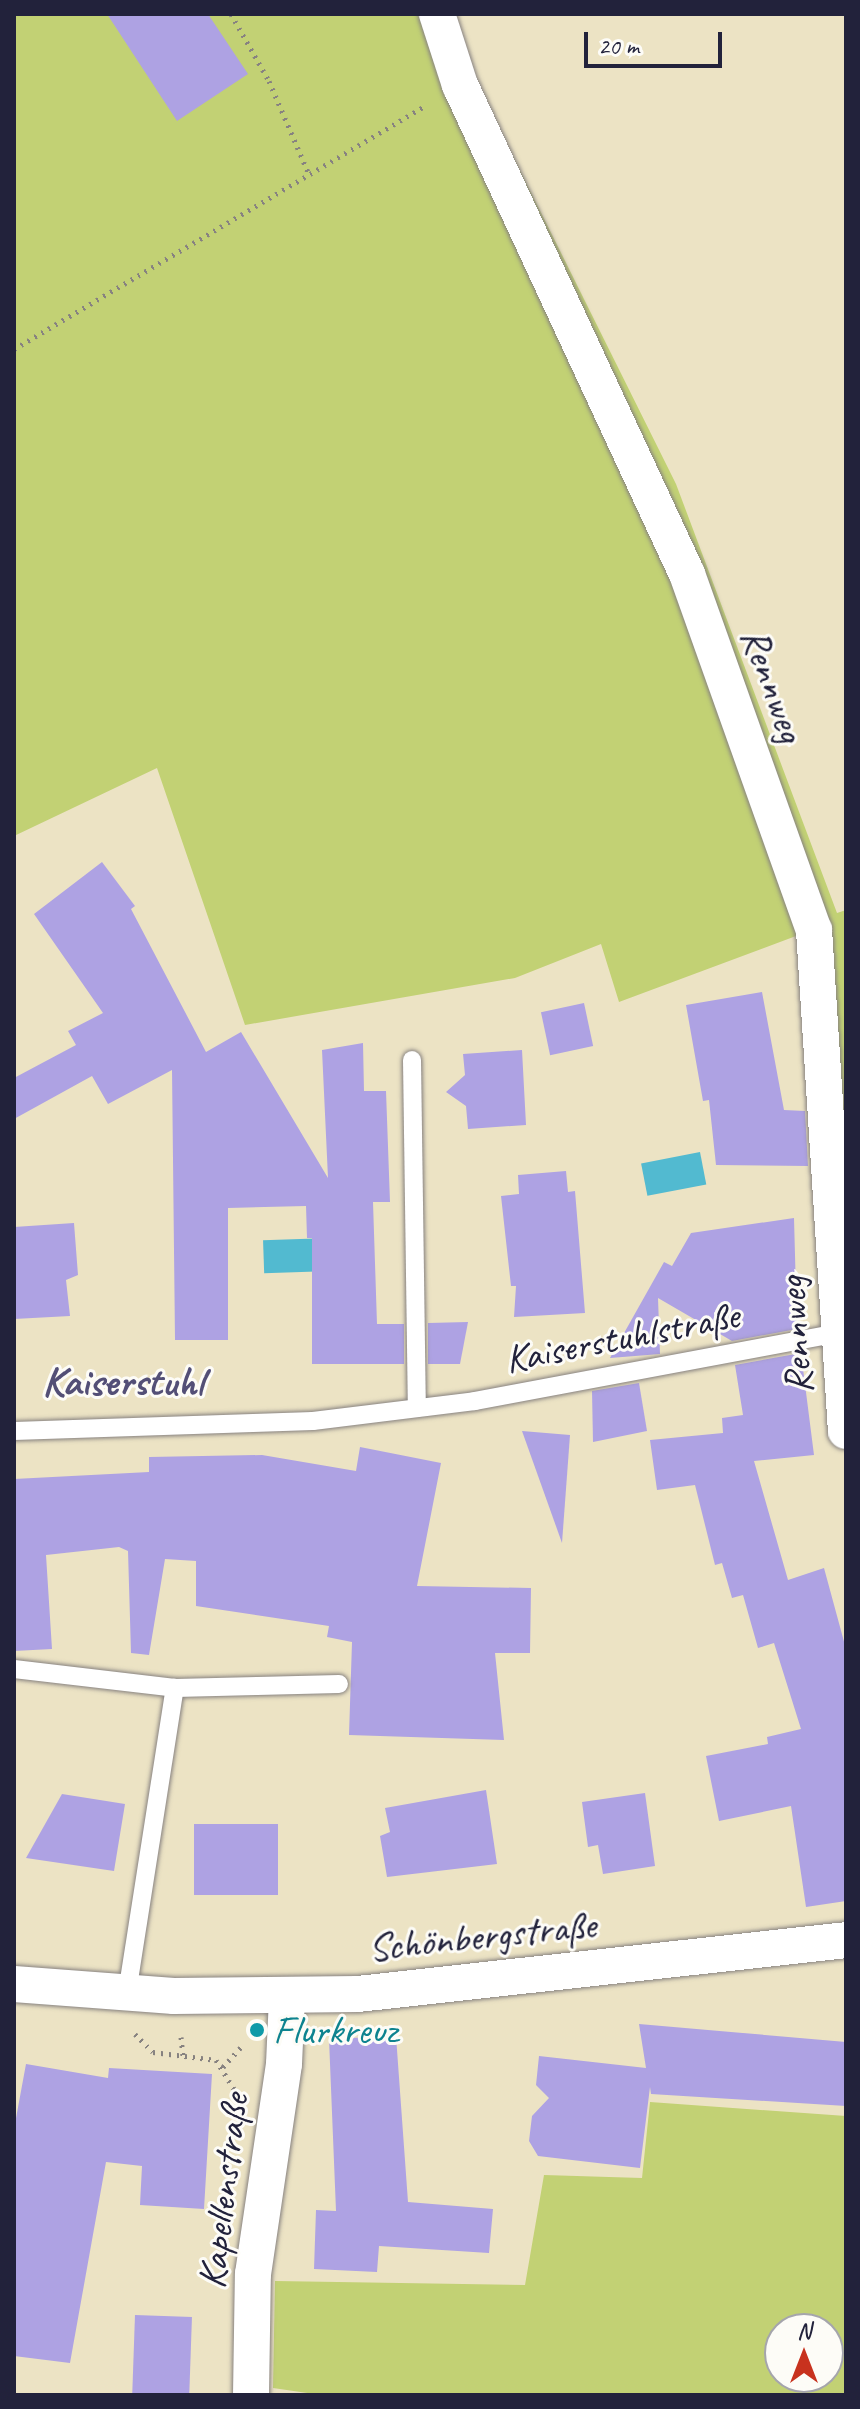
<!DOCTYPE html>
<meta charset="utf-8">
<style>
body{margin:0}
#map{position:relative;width:860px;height:2409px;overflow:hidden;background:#ece3c4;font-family:Caveat,sans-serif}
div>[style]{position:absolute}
.green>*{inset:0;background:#c2d174}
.water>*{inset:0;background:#52bad0;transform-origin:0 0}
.building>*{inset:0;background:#aea2e3;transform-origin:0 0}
.path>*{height:5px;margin-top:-2.5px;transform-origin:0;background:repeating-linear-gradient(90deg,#878280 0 2px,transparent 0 8px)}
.roads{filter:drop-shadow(0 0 2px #878280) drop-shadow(0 0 2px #878280)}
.service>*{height:18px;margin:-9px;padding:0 9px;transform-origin:9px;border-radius:9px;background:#fff}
.minor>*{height:36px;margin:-18px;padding:0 18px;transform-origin:18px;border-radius:18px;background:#fff}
.dots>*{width:22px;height:22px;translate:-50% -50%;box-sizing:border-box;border:4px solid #fdfcf7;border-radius:50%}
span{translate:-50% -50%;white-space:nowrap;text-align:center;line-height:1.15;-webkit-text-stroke:6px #fdfcf7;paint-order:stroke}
.street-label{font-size:40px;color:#22223b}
.culture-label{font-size:40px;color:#0d838f}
.left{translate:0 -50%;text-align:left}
.neighbourhood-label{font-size:42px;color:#534f76;font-weight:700}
.frame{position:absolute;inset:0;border:16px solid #22223b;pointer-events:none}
.north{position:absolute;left:764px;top:2313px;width:80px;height:80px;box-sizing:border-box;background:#fdfcf7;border:2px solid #a5a5ac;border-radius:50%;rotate:0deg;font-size:22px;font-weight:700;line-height:32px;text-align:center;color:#22223b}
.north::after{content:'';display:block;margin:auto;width:28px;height:36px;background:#c8321e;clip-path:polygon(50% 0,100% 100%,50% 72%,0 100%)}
.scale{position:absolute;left:584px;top:32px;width:138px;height:36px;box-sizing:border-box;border:4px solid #22223b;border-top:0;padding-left:10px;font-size:24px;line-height:28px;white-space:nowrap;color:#22223b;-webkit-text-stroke:6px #fdfcf7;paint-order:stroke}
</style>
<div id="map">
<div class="green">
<div style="clip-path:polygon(14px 14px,453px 14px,476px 82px,676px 484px,837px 913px,846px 910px,846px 1182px,804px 933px,619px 1002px,601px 944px,515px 978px,245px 1025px,157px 768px,14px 836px)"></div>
<div style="clip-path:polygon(evenodd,650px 2102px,846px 2116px,846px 2395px,321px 2395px,273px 2388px,275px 2281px,525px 2285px,544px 2175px,642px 2178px,650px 2102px,828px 2329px,828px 2377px,780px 2377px,780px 2329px,828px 2329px)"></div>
</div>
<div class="water">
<div style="left:700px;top:1152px;width:33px;height:60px;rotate:79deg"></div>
<div style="left:330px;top:1238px;width:33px;height:67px;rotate:88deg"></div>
</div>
<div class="building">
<div style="clip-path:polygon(107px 14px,208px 14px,248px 74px,177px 121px)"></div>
<div style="clip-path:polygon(102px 862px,135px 906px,131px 909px,206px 1052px,241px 1032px,328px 1178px,322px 1050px,363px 1043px,364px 1091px,386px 1091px,390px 1202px,373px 1202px,377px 1324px,404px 1324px,404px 1364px,312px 1364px,312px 1238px,307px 1238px,306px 1206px,228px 1208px,228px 1340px,175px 1340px,172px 1070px,108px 1104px,92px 1076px,14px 1119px,14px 1078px,76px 1045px,68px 1031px,103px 1013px,34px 914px)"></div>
<div style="clip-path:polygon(762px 992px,784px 1110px,805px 1111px,808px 1166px,716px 1165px,709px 1100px,703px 1101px,686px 1005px)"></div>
<div style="left:584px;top:1003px;width:44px;height:44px;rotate:78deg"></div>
<div style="clip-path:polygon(522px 1050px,526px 1125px,468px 1129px,466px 1106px,446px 1092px,465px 1075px,463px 1054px)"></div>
<div style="clip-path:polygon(566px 1171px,568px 1192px,575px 1191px,585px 1313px,514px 1317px,516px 1286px,511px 1286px,501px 1196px,519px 1194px,518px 1175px)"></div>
<div style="clip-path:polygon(794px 1218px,797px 1329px,732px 1341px,658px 1298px,660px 1354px,610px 1358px,664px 1262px,672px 1266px,691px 1233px)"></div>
<div style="clip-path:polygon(74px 1223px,78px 1275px,66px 1280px,70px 1316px,14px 1319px,14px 1227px)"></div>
<div style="clip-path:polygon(468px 1322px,460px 1364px,428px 1364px,428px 1323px)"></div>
<div style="clip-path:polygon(801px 1353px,814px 1455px,754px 1461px,788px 1580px,824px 1568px,846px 1649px,846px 1901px,806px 1907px,791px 1806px,719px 1821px,706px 1756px,768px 1744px,767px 1737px,801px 1729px,774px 1643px,758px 1648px,743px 1595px,732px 1598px,722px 1563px,715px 1565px,695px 1485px,657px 1490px,650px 1440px,723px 1433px,722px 1418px,743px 1415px,735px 1365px)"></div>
<div style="clip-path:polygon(639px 1383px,647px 1431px,593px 1442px,592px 1391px)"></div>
<div style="clip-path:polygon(522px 1431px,570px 1435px,562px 1543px)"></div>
<div style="clip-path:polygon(360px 1447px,441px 1463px,417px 1586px,531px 1588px,530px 1653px,495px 1653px,504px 1740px,349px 1735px,352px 1642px,327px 1637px,329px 1626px,196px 1606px,196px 1561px,165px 1559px,149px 1655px,131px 1653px,128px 1551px,119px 1547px,46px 1555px,52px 1649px,14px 1651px,14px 1479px,149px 1472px,149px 1457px,262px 1455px,356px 1471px)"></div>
<div style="clip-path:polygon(486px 1790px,497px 1864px,387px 1877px,380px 1836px,390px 1832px,385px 1808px)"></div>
<div style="clip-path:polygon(645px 1793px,655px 1866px,603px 1874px,598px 1845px,588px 1847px,582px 1802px)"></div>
<div style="clip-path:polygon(62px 1794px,125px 1804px,114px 1871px,26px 1858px)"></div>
<div style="left:194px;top:1824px;width:84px;height:71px"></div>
<div style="clip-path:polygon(639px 2024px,846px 2042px,846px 2106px,651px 2094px,650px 2087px,640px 2168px,538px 2156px,529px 2141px,532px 2116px,549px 2098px,536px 2085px,539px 2056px,646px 2068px)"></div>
<div style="clip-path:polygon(396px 2036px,408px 2202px,493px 2209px,489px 2253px,379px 2246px,377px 2272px,314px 2269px,316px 2210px,336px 2211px,329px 2039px)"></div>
<div style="clip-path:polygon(26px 2064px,108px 2078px,109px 2068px,212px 2074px,204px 2209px,140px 2205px,142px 2166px,106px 2162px,70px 2363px,14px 2356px,14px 2129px)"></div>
<div style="left:135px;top:2315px;width:57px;height:80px;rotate:2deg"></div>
</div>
<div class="path">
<div style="left:231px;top:14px;width:77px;rotate:60.4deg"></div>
<div style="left:269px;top:81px;width:99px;rotate:66.8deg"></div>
<div style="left:14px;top:349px;width:479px;rotate:-30.6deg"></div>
<div style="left:135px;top:2034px;width:25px;rotate:45deg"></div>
<div style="left:153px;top:2052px;width:64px;rotate:7.2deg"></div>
<div style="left:216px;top:2060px;width:39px;rotate:58deg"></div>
<div style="left:181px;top:2037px;width:19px;rotate:84deg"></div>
<div style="left:223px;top:2067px;width:31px;rotate:-48deg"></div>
</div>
<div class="roads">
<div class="service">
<div style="left:412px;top:1060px;width:348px;rotate:89.2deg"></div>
<div style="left:14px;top:1431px;width:299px;rotate:-1.9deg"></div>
<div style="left:313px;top:1421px;width:163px;rotate:-7deg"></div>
<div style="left:475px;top:1401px;width:371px;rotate:-10.6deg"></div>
<div style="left:14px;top:1669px;width:162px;rotate:6.7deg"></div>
<div style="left:175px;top:1688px;width:164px;rotate:-1.4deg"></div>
<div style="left:127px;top:1993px;width:309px;rotate:-81.1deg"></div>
</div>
<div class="minor">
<div style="left:437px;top:14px;width:75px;rotate:72.1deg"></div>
<div style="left:460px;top:85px;width:539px;rotate:65.1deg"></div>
<div style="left:687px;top:574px;width:378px;rotate:70.4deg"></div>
<div style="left:814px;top:930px;width:502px;rotate:86.35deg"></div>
<div style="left:14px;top:1984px;width:160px;rotate:4.3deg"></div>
<div style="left:174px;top:1996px;width:184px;rotate:-0.6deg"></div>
<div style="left:358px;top:1994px;width:491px;rotate:-6.3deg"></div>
<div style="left:251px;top:2395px;width:121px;rotate:-89.1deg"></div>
<div style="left:253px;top:2274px;width:212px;rotate:-81.6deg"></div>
<div style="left:284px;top:2064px;width:67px;rotate:-87.4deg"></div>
</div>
</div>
<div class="dots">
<div style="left:257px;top:2030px;background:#0f9aa8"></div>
</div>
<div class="street-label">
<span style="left:773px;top:685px;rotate:70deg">Rennweg</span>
<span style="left:795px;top:1335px;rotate:-94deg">Rennweg</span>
<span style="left:622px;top:1337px;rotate:-11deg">Kaiserstuhlstraße</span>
<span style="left:482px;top:1936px;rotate:-6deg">Schönbergstraße</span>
<span style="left:223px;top:2191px;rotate:-83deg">Kapellenstraße</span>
</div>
<div class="culture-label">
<span class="left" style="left:273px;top:2030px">Flurkreuz</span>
</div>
<div class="neighbourhood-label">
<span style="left:123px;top:1382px">Kaiserstuhl</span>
</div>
<div class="frame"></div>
<div class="north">N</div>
<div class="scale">20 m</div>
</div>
